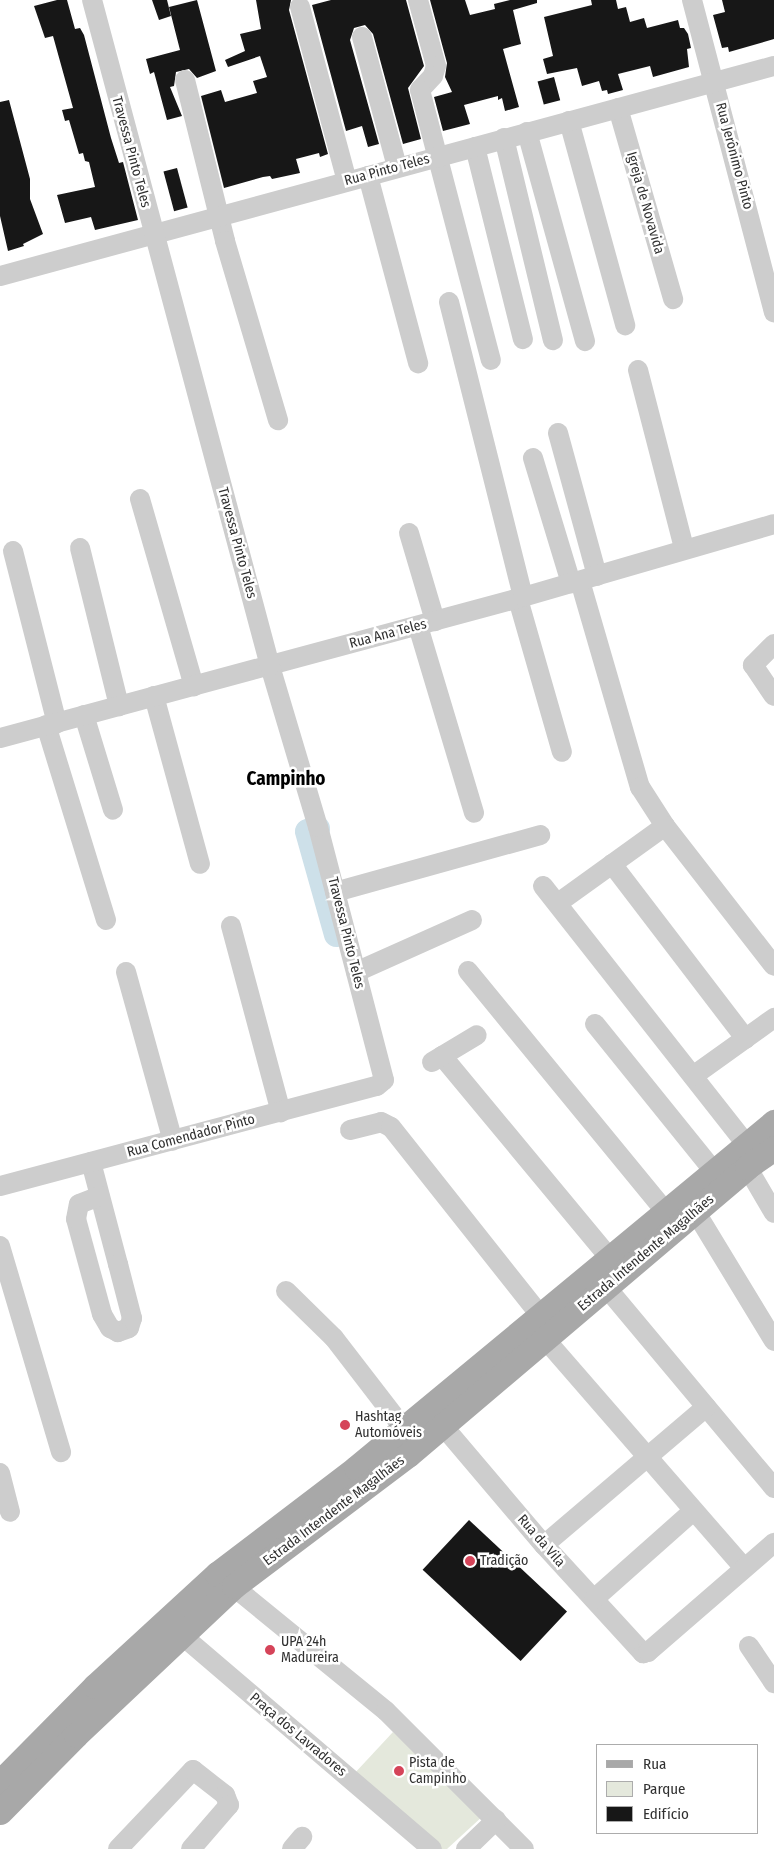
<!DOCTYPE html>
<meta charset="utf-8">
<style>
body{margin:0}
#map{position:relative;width:774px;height:1849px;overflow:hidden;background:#fff;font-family:"Fira Sans Condensed",sans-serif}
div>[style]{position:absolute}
.green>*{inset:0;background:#e4e8dc}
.river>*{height:25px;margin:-12.5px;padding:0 12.5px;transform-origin:12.5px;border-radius:12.5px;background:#cde0e9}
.building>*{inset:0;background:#171717;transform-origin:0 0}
.minor>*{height:20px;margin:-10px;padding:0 10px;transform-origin:10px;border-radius:10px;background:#cdcdcd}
.major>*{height:25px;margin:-12.5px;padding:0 12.5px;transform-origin:12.5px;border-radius:12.5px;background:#a8a8a8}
.dots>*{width:14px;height:14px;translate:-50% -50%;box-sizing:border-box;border:2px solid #fff;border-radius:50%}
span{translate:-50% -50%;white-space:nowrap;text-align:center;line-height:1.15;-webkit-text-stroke:5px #fff;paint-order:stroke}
.street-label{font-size:14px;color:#303030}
.poi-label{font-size:14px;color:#303030}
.left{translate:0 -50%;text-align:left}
.district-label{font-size:19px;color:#000;font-weight:700}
.legend{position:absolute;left:596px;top:1744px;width:162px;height:90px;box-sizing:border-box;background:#fff;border:1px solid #acacac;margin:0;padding:6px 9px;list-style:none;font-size:15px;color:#303030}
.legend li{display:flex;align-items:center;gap:10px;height:25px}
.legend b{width:25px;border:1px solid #acacac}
</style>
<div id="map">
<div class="green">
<div style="clip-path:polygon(393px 1732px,484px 1815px,447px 1849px,440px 1849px,353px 1775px)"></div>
</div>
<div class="river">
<div style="left:317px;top:828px;width:10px;rotate:163deg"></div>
<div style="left:307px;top:831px;width:107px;rotate:74.3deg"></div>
</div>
<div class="building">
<div style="clip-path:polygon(57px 0,67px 0,75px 29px,80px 28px,84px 35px,111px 138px,119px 163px,123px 162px,138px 220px,95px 230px,91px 217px,65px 223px,57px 195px,95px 187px,89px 162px,85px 161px,83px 153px,79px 154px,69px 120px,65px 121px,62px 110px,73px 108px,53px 36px,45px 38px,34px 6px)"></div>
<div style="clip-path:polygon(152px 0,167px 0,171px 16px,159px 20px)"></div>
<div style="clip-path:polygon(197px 0,216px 71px,197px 78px,189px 69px,176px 72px,174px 86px,170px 87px,182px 116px,167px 120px,154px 72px,150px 74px,146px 59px,180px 50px,169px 7px)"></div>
<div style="clip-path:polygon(256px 0,291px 0,289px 10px,328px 154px,320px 157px,319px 153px,296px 159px,300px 173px,272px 179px,270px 176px,263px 177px,224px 188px,201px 96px,221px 90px,225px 102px,257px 93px,253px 81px,267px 77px,260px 56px,228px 67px,225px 60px,245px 51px,240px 34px,261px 29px)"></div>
<div style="clip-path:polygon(331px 0,406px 0,424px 66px,408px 88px,421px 139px,403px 144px,373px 34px,365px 25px,354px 28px,350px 40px,379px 144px,368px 147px,362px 126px,346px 131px,312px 5px)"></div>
<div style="clip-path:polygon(430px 0,465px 0,470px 15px,495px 9px,494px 4px,510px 0,537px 0,537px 3px,513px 10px,521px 44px,503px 49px,519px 107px,505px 111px,502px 98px,498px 100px,498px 96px,464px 105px,470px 124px,443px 131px,434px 97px,452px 92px,445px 77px,447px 63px)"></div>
<div style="clip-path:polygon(591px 0,616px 0,618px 9px,626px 7px,630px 22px,644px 18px,647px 28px,678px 20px,680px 28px,684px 28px,688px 34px,691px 48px,687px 49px,689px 67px,653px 77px,650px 66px,618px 74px,623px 90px,608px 94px,607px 90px,602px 91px,599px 81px,582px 86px,577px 68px,547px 74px,543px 59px,553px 56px,544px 17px,592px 5px)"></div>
<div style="clip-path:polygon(722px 0,774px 0,774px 39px,729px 52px,728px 47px,722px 48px,713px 15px,725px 12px)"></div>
<div style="left:554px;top:77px;width:24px;height:17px;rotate:75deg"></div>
<div style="clip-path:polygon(9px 100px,30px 179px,30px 199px,43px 234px,23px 244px,24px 246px,8px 251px,0 216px,0 102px)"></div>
<div style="left:177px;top:168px;width:41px;height:14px;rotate:75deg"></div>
<div style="left:469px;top:1520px;width:134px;height:68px;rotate:43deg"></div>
</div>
<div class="minor">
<div style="left:418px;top:0;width:68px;rotate:74.7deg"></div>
<div style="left:436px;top:66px;width:10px;rotate:107deg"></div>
<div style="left:433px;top:76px;width:19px;rotate:133deg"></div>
<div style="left:420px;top:90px;width:279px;rotate:75.3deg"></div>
<div style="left:692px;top:0;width:323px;rotate:75.3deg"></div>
<div style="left:300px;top:7px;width:180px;rotate:74.9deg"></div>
<div style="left:362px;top:37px;width:135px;rotate:74.9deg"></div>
<div style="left:185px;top:80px;width:166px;rotate:76deg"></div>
<div style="left:225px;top:241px;width:187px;rotate:73.5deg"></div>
<div style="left:618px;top:108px;width:199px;rotate:73.9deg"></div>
<div style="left:569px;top:121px;width:212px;rotate:74.6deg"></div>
<div style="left:527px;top:132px;width:217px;rotate:74.5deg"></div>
<div style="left:504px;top:138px;width:208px;rotate:76.4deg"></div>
<div style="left:475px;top:147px;width:198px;rotate:76deg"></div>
<div style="left:368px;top:176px;width:194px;rotate:75deg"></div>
<div style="left:0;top:276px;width:802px;rotate:-15.18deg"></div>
<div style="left:449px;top:302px;width:304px;rotate:75.9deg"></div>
<div style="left:638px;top:370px;width:184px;rotate:75.5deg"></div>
<div style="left:558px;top:433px;width:148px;rotate:74.7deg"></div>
<div style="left:533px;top:458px;width:131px;rotate:73.1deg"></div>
<div style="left:140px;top:499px;width:195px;rotate:73.9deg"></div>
<div style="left:409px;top:533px;width:92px;rotate:73.5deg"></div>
<div style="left:80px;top:548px;width:163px;rotate:76.1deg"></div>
<div style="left:13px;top:551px;width:178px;rotate:75.7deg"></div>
<div style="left:580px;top:581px;width:215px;rotate:73.8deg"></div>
<div style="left:640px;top:787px;width:46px;rotate:57.3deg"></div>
<div style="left:665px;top:826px;width:177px;rotate:52.1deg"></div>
<div style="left:518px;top:599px;width:159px;rotate:74deg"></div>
<div style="left:418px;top:626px;width:195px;rotate:73.3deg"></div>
<div style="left:774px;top:644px;width:30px;rotate:135deg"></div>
<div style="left:753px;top:665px;width:37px;rotate:56deg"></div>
<div style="left:154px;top:696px;width:174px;rotate:74.7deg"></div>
<div style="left:84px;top:715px;width:99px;rotate:73deg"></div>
<div style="left:46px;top:725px;width:204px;rotate:72.9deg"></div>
<div style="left:0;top:738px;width:542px;rotate:-15.09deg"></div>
<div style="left:523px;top:597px;width:261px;rotate:-16.2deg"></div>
<div style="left:612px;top:864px;width:220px;rotate:52.6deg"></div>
<div style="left:543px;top:886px;width:328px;rotate:51.8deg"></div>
<div style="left:335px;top:892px;width:213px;rotate:-15.5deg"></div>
<div style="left:558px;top:903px;width:132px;rotate:-35.7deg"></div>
<div style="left:231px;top:926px;width:193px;rotate:75deg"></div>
<div style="left:468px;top:971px;width:310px;rotate:50.6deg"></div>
<div style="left:126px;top:972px;width:175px;rotate:74.5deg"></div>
<div style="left:356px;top:972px;width:127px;rotate:-24.1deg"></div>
<div style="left:595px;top:1024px;width:188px;rotate:51.1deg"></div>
<div style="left:442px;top:1056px;width:263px;rotate:50.3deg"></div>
<div style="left:432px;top:1062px;width:52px;rotate:-31deg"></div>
<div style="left:693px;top:1076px;width:100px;rotate:-35.6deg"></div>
<div style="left:350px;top:1130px;width:32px;rotate:-14deg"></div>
<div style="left:381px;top:1122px;width:11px;rotate:27deg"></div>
<div style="left:391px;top:1127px;width:240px;rotate:51.6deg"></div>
<div style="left:91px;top:1162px;width:106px;rotate:75.2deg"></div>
<div style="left:118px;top:1264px;width:56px;rotate:75.5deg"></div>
<div style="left:132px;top:1318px;width:10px;rotate:107deg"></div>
<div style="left:129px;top:1328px;width:12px;rotate:160deg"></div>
<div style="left:118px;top:1332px;width:9px;rotate:-153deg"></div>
<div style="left:110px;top:1328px;width:16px;rotate:-120deg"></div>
<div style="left:102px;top:1314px;width:98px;rotate:-105.3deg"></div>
<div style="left:76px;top:1219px;width:15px;rotate:-79deg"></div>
<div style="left:79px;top:1204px;width:22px;rotate:-21deg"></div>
<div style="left:747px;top:1167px;width:53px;rotate:59.6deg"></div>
<div style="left:0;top:1186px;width:390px;rotate:-14.9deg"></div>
<div style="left:377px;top:1086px;width:9px;rotate:-41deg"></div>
<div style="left:384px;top:1080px;width:261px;rotate:-104.6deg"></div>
<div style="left:318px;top:827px;width:168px;rotate:-106.6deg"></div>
<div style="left:270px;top:666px;width:689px;rotate:-104.96deg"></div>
<div style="left:695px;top:1211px;width:152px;rotate:58.7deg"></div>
<div style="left:0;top:1246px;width:215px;rotate:73.5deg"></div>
<div style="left:606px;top:1287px;width:262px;rotate:50.1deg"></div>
<div style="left:286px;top:1291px;width:67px;rotate:44.4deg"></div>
<div style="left:334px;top:1338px;width:115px;rotate:52.4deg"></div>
<div style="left:545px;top:1339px;width:303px;rotate:49deg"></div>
<div style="left:443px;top:1426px;width:156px;rotate:49.7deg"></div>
<div style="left:544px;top:1545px;width:147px;rotate:47.5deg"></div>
<div style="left:643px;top:1653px;width:5px;rotate:-11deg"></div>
<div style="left:648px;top:1652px;width:167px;rotate:-40.9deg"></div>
<div style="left:0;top:1473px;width:40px;rotate:75.6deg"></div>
<div style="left:544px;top:1545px;width:213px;rotate:-40.4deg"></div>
<div style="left:223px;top:1578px;width:210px;rotate:39.2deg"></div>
<div style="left:386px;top:1711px;width:195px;rotate:45deg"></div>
<div style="left:594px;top:1599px;width:131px;rotate:-41.6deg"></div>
<div style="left:171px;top:1626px;width:343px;rotate:40.5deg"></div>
<div style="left:749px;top:1646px;width:45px;rotate:56deg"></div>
<div style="left:118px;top:1849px;width:109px;rotate:-46.5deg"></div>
<div style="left:193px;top:1770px;width:41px;rotate:38deg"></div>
<div style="left:225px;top:1795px;width:11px;rotate:68deg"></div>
<div style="left:229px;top:1805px;width:58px;rotate:130.8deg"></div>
<div style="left:292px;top:1849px;width:16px;rotate:-50deg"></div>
<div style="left:466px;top:1849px;width:42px;rotate:-44deg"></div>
</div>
<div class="major">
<div style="left:0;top:1782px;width:135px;rotate:-45.3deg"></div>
<div style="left:95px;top:1686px;width:166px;rotate:-42.6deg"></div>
<div style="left:217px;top:1574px;width:175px;rotate:-37.3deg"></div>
<div style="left:356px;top:1468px;width:543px;rotate:-39.62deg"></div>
<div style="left:0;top:1812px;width:108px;rotate:-45.4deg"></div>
<div style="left:76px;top:1735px;width:217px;rotate:-43.3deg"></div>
<div style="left:234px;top:1586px;width:218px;rotate:-37deg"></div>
<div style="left:408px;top:1455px;width:445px;rotate:-40.3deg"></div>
<div style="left:747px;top:1167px;width:33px;rotate:-35deg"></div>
</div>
<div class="dots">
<div style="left:345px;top:1425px;background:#d54459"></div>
<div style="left:470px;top:1561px;background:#d54459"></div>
<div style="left:270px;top:1650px;background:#d54459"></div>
<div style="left:399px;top:1771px;background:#d54459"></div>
</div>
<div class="street-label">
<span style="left:131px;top:152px;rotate:75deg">Travessa Pinto Teles</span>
<span style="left:734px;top:156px;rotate:75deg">Rua Jerônimo Pinto</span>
<span style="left:387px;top:170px;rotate:-15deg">Rua Pinto Teles</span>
<span style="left:645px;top:203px;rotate:74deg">Igreja de Novavida</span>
<span style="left:237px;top:543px;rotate:75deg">Travessa Pinto Teles</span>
<span style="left:388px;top:634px;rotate:-15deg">Rua Ana Teles</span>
<span style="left:346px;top:933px;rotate:76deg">Travessa Pinto Teles</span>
<span style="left:191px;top:1136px;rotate:-15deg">Rua Comendador Pinto</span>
<span style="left:646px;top:1253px;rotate:-40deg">Estrada Intendente Magalhães</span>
<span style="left:334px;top:1511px;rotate:-37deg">Estrada Intendente Magalhães</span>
<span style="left:541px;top:1541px;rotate:49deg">Rua da Vila</span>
<span style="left:298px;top:1735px;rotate:40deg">Praça dos Lavradores</span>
</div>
<div class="poi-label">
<span class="left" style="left:355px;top:1425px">Hashtag<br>Automóveis</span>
<span class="left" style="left:480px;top:1561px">Tradição</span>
<span class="left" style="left:281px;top:1650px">UPA 24h<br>Madureira</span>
<span class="left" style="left:409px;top:1771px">Pista de<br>Campinho</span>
</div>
<div class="district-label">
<span style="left:286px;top:779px">Campinho</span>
</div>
<ul class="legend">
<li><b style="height:6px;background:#a8a8a8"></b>Rua</li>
<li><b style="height:14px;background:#e4e8dc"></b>Parque</li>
<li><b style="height:14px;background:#171717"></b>Edifício</li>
</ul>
</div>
